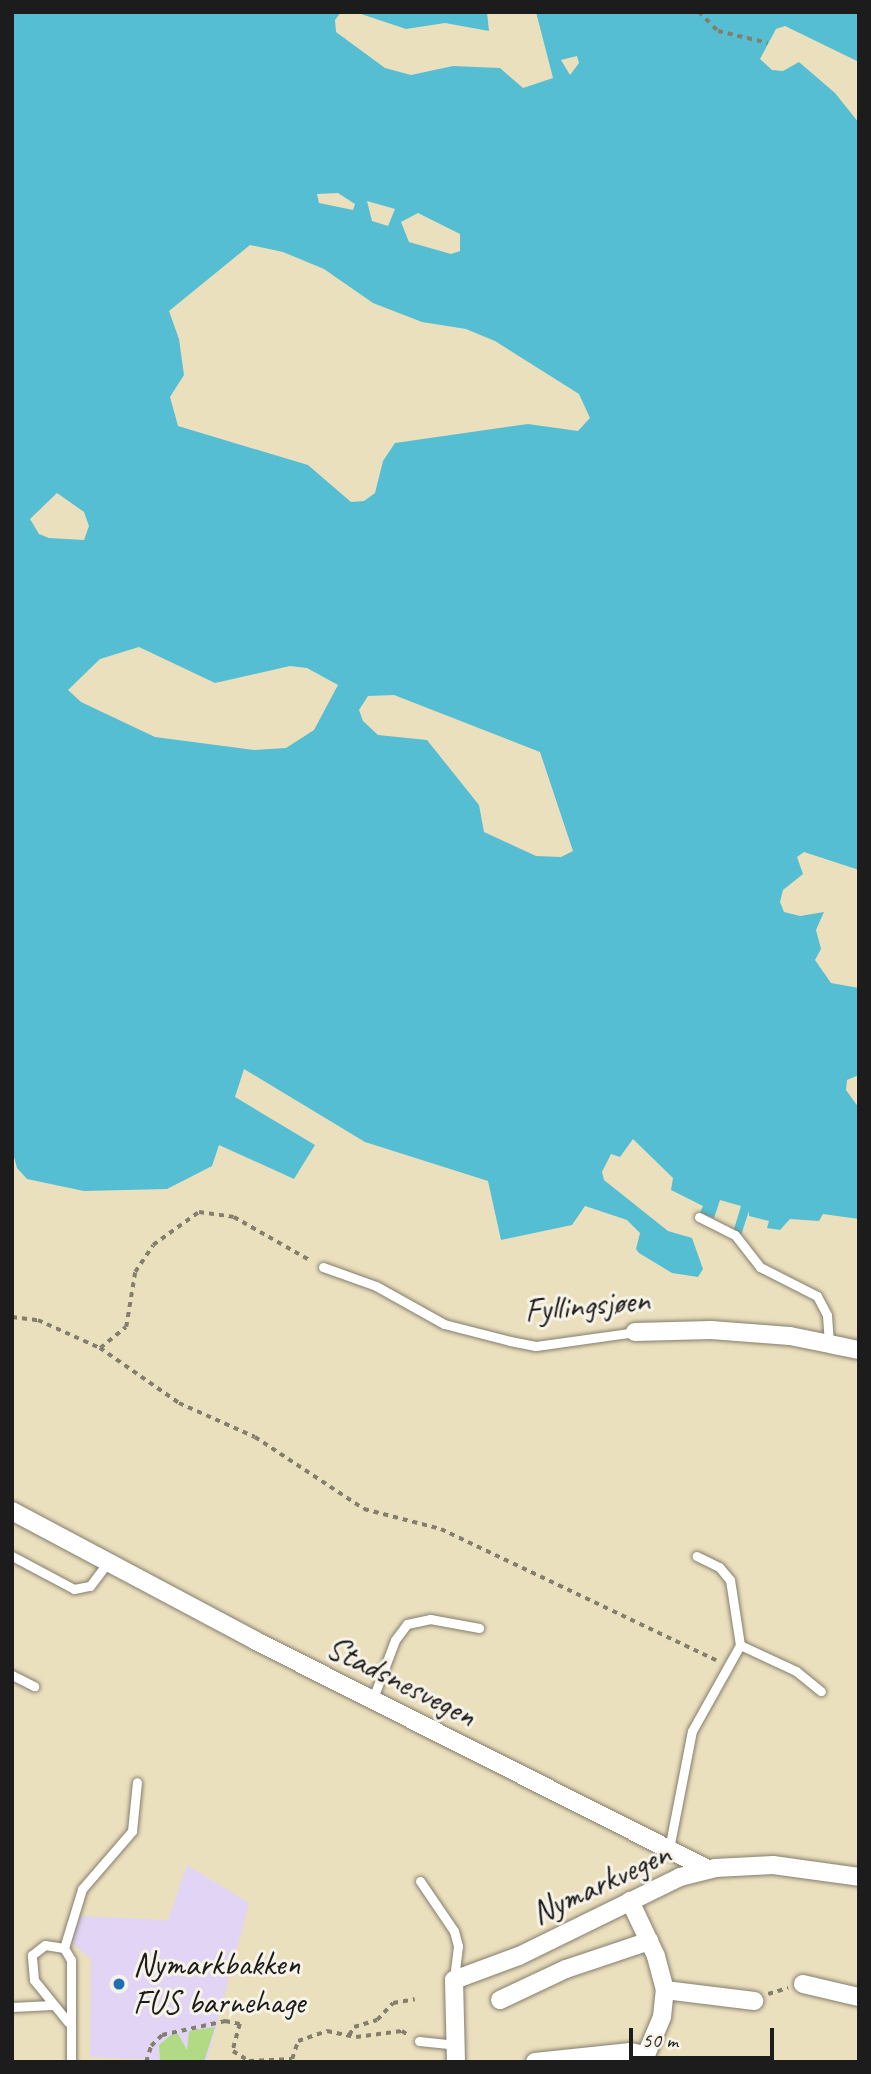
<!DOCTYPE html>
<meta charset="utf-8">
<style>
body{margin:0}
#map{position:relative;width:871px;height:2074px;overflow:hidden;background:#ebe0be;font-family:Caveat,sans-serif}
div>[style]{position:absolute}
.built>*{inset:0;background:#e1d4f4}
.green>*{inset:0;background:#b1da85}
.water>*{inset:0;background:#55bed2}
.path>*{height:3.5px;margin-top:-1.75px;transform-origin:0;background:repeating-linear-gradient(90deg,#847e6d 0 5px,transparent 0 10px)}
.roads{filter:drop-shadow(0 0 2px #847e6d) drop-shadow(0 0 2px #847e6d)}
.lane>*{height:9px;margin:-4.5px;padding:0 4.5px;transform-origin:4.5px;border-radius:4.5px;background:#fff}
.street>*{height:18px;margin:-9px;padding:0 9px;transform-origin:9px;border-radius:9px;background:#fff}
.dots>*{width:19px;height:19px;translate:-50% -50%;box-sizing:border-box;border:4px solid #f7f3e8;border-radius:50%}
span{translate:-50% -50%;white-space:nowrap;text-align:center;line-height:1.15;-webkit-text-stroke:6px #f7f3e8;paint-order:stroke}
.street-label{font-size:33px;color:#1c1c1c}
.poi-label{font-size:33px;color:#1c1c1c}
.left{translate:0 -50%;text-align:left}
.frame{position:absolute;inset:0;border:14px solid #1c1c1c;pointer-events:none}
.scale{position:absolute;left:629px;top:2028px;width:145px;height:32px;box-sizing:border-box;border:4px solid #1c1c1c;border-top:0;padding-left:9px;font-size:21px;line-height:24px;white-space:nowrap;color:#1c1c1c;-webkit-text-stroke:5px #f7f3e8;paint-order:stroke}
</style>
<div id="map">
<div class="built">
<div style="clip-path:polygon(187px 1865px,249px 1903px,207px 2062px,90px 2057px,91px 1959px,72px 1943px,78px 1916px,168px 1920px)"></div>
</div>
<div class="green">
<div style="clip-path:polygon(215px 2027px,204px 2062px,160px 2062px,159px 2045px,171px 2035px,178px 2034px,187px 2050px,189px 2031px)"></div>
</div>
<div class="water">
<div style="clip-path:polygon(evenodd,12px 12px,341px 12px,335px 20px,336px 32px,385px 68px,411px 75px,453px 66px,500px 68px,523px 88px,553px 78px,536px 12px,859px 12px,859px 62px,785px 26px,776px 29px,760px 59px,772px 70px,783px 71px,799px 62px,835px 93px,859px 123px,859px 870px,804px 852px,797px 857px,803px 874px,783px 890px,780px 902px,784px 912px,800px 916px,824px 912px,816px 930px,821px 949px,815px 960px,831px 983px,859px 988px,859px 1075px,847px 1080px,846px 1090px,859px 1108px,859px 1219px,823px 1214px,819px 1221px,790px 1219px,780px 1230px,767px 1228px,769px 1221px,749px 1216px,749px 1211px,741px 1235px,734px 1229px,741px 1206px,720px 1200px,714px 1218px,700px 1213px,703px 1206px,671px 1190px,673px 1178px,633px 1139px,620px 1157px,611px 1154px,602px 1172px,604px 1180px,668px 1231px,692px 1238px,703px 1269px,698px 1277px,672px 1273px,639px 1253px,636px 1249px,640px 1233px,627px 1220px,585px 1206px,572px 1225px,501px 1240px,488px 1181px,365px 1142px,244px 1069px,235px 1097px,315px 1145px,294px 1179px,219px 1145px,212px 1166px,167px 1189px,84px 1191px,27px 1179px,17px 1168px,12px 1149px,12px 12px,577px 56px,579px 63px,570px 75px,561px 60px,577px 56px,12px 12px,338px 193px,355px 204px,353px 210px,319px 203px,317px 194px,338px 193px,12px 12px,367px 201px,395px 209px,388px 226px,372px 221px,367px 201px,12px 12px,418px 213px,460px 234px,460px 251px,451px 254px,409px 242px,401px 222px,418px 213px,12px 12px,250px 245px,283px 252px,324px 269px,373px 303px,422px 322px,466px 329px,495px 341px,579px 394px,590px 418px,578px 431px,528px 424px,395px 443px,383px 461px,375px 493px,364px 501px,351px 502px,308px 465px,178px 426px,170px 397px,184px 375px,179px 339px,169px 311px,250px 245px,12px 12px,57px 493px,84px 512px,89px 526px,84px 540px,49px 538px,39px 534px,30px 519px,57px 493px,12px 12px,139px 647px,215px 683px,290px 666px,307px 668px,338px 685px,314px 730px,286px 748px,254px 750px,155px 737px,81px 702px,68px 690px,100px 659px,139px 647px,12px 12px,394px 695px,540px 752px,573px 851px,561px 857px,536px 856px,484px 832px,479px 805px,427px 740px,378px 735px,363px 721px,359px 710px,368px 696px,394px 695px)"></div>
<div style="clip-path:polygon(355px 12px,487px 12px,489px 31px,445px 23px,406px 29px)"></div>
</div>
<div class="path">
<div style="left:699px;top:12px;width:27px;rotate:45deg"></div>
<div style="left:718px;top:31px;width:51px;rotate:13.5deg"></div>
<div style="left:12px;top:1317px;width:26px;rotate:7deg"></div>
<div style="left:38px;top:1320px;width:68px;rotate:24.3deg"></div>
<div style="left:100px;top:1348px;width:96px;rotate:34.8deg"></div>
<div style="left:179px;top:1403px;width:83px;rotate:24.1deg"></div>
<div style="left:255px;top:1437px;width:131px;rotate:33.4deg"></div>
<div style="left:364px;top:1509px;width:80px;rotate:14.6deg"></div>
<div style="left:441px;top:1529px;width:305px;rotate:25.5deg"></div>
<div style="left:100px;top:1348px;width:33px;rotate:-39deg"></div>
<div style="left:126px;top:1327px;width:56px;rotate:-80.7deg"></div>
<div style="left:135px;top:1272px;width:32px;rotate:-56deg"></div>
<div style="left:153px;top:1245px;width:57px;rotate:-35.7deg"></div>
<div style="left:199px;top:1212px;width:35px;rotate:8deg"></div>
<div style="left:234px;top:1217px;width:89px;rotate:29.7deg"></div>
<div style="left:768px;top:1994px;width:21px;rotate:-17deg"></div>
<div style="left:349px;top:2035px;width:9px;rotate:-58deg"></div>
<div style="left:354px;top:2027px;width:24px;rotate:-17deg"></div>
<div style="left:377px;top:2020px;width:23px;rotate:-47deg"></div>
<div style="left:393px;top:2003px;width:22px;rotate:-10deg"></div>
<div style="left:146px;top:2062px;width:17px;rotate:-73deg"></div>
<div style="left:151px;top:2046px;width:16px;rotate:-45deg"></div>
<div style="left:162px;top:2035px;width:65px;rotate:-12.5deg"></div>
<div style="left:225px;top:2021px;width:15px;rotate:11deg"></div>
<div style="left:240px;top:2024px;width:28px;rotate:105deg"></div>
<div style="left:233px;top:2051px;width:19px;rotate:32deg"></div>
<div style="left:249px;top:2061px;width:43px;rotate:-2.7deg"></div>
<div style="left:292px;top:2059px;width:19px;rotate:-72deg"></div>
<div style="left:298px;top:2041px;width:31px;rotate:-19deg"></div>
<div style="left:327px;top:2031px;width:30px;rotate:12deg"></div>
<div style="left:356px;top:2037px;width:46px;rotate:-7.4deg"></div>
<div style="left:402px;top:2031px;width:7px;rotate:34deg"></div>
</div>
<div class="roads">
<div class="lane">
<div style="left:699px;top:1217px;width:40px;rotate:26.6deg"></div>
<div style="left:735px;top:1235px;width:41px;rotate:52deg"></div>
<div style="left:760px;top:1267px;width:64px;rotate:27deg"></div>
<div style="left:817px;top:1296px;width:21px;rotate:62deg"></div>
<div style="left:827px;top:1315px;width:28px;rotate:86deg"></div>
<div style="left:323px;top:1267px;width:56px;rotate:19.7deg"></div>
<div style="left:376px;top:1286px;width:78px;rotate:29.2deg"></div>
<div style="left:444px;top:1324px;width:68px;rotate:14.4deg"></div>
<div style="left:510px;top:1341px;width:26px;rotate:11deg"></div>
<div style="left:536px;top:1346px;width:100px;rotate:-8deg"></div>
<div style="left:12px;top:1556px;width:70px;rotate:28deg"></div>
<div style="left:74px;top:1589px;width:16px;rotate:-11deg"></div>
<div style="left:90px;top:1586px;width:30px;rotate:-53deg"></div>
<div style="left:740px;top:1645px;width:62px;rotate:24.9deg"></div>
<div style="left:796px;top:1671px;width:32px;rotate:39deg"></div>
<div style="left:12px;top:1675px;width:25px;rotate:27deg"></div>
<div style="left:372px;top:1701px;width:65px;rotate:-69.3deg"></div>
<div style="left:395px;top:1640px;width:20px;rotate:-53deg"></div>
<div style="left:407px;top:1624px;width:24px;rotate:-12deg"></div>
<div style="left:430px;top:1619px;width:50px;rotate:10.4deg"></div>
<div style="left:669px;top:1849px;width:120px;rotate:-79deg"></div>
<div style="left:692px;top:1731px;width:98px;rotate:-60.8deg"></div>
<div style="left:740px;top:1645px;width:66px;rotate:-98.7deg"></div>
<div style="left:730px;top:1580px;width:17px;rotate:-130deg"></div>
<div style="left:719px;top:1567px;width:25px;rotate:-154deg"></div>
<div style="left:420px;top:1881px;width:60px;rotate:55.8deg"></div>
<div style="left:454px;top:1931px;width:16px;rotate:75deg"></div>
<div style="left:458px;top:1946px;width:34px;rotate:97deg"></div>
<div style="left:64px;top:1948px;width:62px;rotate:-73deg"></div>
<div style="left:82px;top:1889px;width:77px;rotate:-49.2deg"></div>
<div style="left:132px;top:1831px;width:49px;rotate:-84.2deg"></div>
<div style="left:12px;top:2007px;width:40px;rotate:-2.9deg"></div>
<div style="left:68px;top:2022px;width:54px;rotate:-129deg"></div>
<div style="left:34px;top:1980px;width:25px;rotate:-95deg"></div>
<div style="left:32px;top:1955px;width:16px;rotate:-38deg"></div>
<div style="left:45px;top:1945px;width:19px;rotate:9deg"></div>
<div style="left:64px;top:1948px;width:14px;rotate:60deg"></div>
<div style="left:71px;top:1960px;width:102px;rotate:90deg"></div>
<div style="left:419px;top:2041px;width:37px;rotate:6deg"></div>
</div>
<div class="street">
<div style="left:635px;top:1332px;width:76px;rotate:-1.5deg"></div>
<div style="left:711px;top:1330px;width:79px;rotate:4.3deg"></div>
<div style="left:790px;top:1336px;width:70px;rotate:11.5deg"></div>
<div style="left:12px;top:1511px;width:276px;rotate:28deg"></div>
<div style="left:256px;top:1641px;width:506px;rotate:26.77deg"></div>
<div style="left:803px;top:1984px;width:57px;rotate:13.1deg"></div>
<div style="left:665px;top:1990px;width:90px;rotate:7deg"></div>
<div style="left:500px;top:2000px;width:73px;rotate:-25.2deg"></div>
<div style="left:566px;top:1969px;width:88px;rotate:-18.6deg"></div>
<div style="left:456px;top:2062px;width:82px;rotate:-91.4deg"></div>
<div style="left:454px;top:1980px;width:69px;rotate:-20.3deg"></div>
<div style="left:519px;top:1956px;width:179px;rotate:-26.1deg"></div>
<div style="left:680px;top:1877px;width:36px;rotate:-14deg"></div>
<div style="left:715px;top:1868px;width:58px;rotate:-3deg"></div>
<div style="left:773px;top:1865px;width:87px;rotate:7.9deg"></div>
<div style="left:535px;top:2062px;width:96px;rotate:-6deg"></div>
<div style="left:630px;top:2052px;width:16px;rotate:11deg"></div>
<div style="left:646px;top:2055px;width:41px;rotate:-67.2deg"></div>
<div style="left:662px;top:2017px;width:27px;rotate:-84deg"></div>
<div style="left:665px;top:1990px;width:35px;rotate:-105deg"></div>
<div style="left:656px;top:1956px;width:61px;rotate:-115.3deg"></div>
</div>
</div>
<div class="dots">
<div style="left:119px;top:1984px;background:#1f6fb2"></div>
</div>
<div class="street-label">
<span style="left:587px;top:1306px;rotate:-5deg">Fyllingsjøen</span>
<span style="left:401px;top:1682px;rotate:27deg">Stadsnesvegen</span>
<span style="left:601px;top:1884px;rotate:-25deg">Nymarkvegen</span>
</div>
<div class="poi-label">
<span class="left" style="left:133px;top:1984px">Nymarkbakken<br>FUS barnehage</span>
</div>
<div class="frame"></div>
<div class="scale">50 m</div>
</div>
